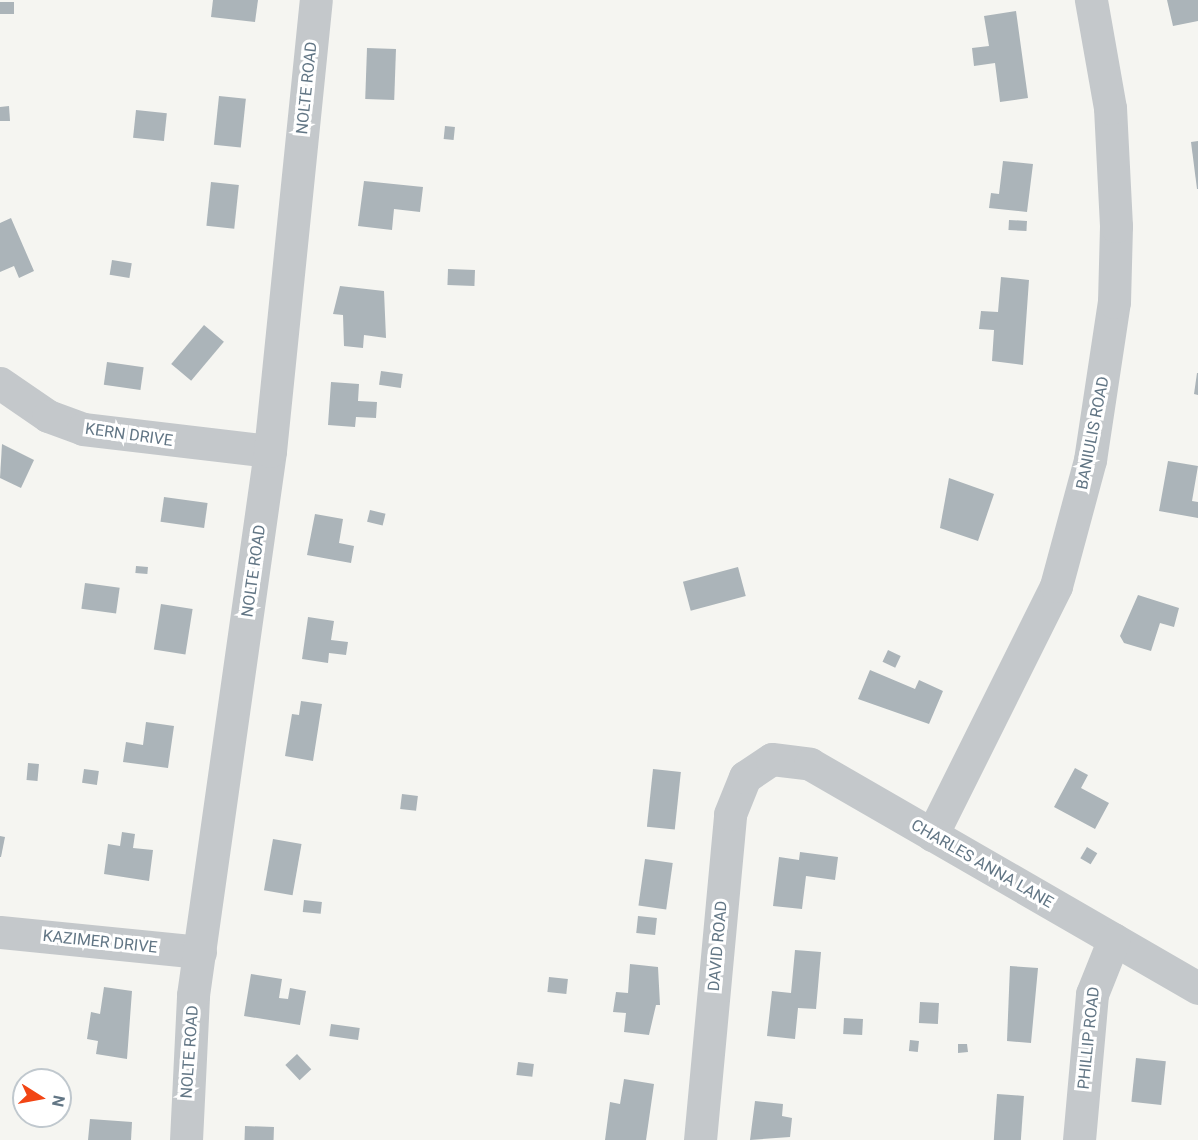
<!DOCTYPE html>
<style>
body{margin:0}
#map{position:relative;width:1198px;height:1140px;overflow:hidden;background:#f5f5f1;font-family:Roboto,sans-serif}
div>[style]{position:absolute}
.building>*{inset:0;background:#abb4b9;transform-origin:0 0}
.minor>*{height:33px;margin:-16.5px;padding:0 16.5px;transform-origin:16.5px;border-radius:16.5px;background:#c4c8cb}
span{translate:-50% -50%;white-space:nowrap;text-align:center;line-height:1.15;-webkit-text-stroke:6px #fff;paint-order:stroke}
.street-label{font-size:16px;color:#627685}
.north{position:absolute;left:12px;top:1068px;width:60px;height:60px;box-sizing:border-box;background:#fff;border:2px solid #c0c8ce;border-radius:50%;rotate:101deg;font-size:16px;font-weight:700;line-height:24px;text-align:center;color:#627685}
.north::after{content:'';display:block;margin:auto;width:21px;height:27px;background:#f24514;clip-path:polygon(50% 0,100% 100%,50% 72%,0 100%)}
</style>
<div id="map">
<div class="building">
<div style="clip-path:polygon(213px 0,258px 0,255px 22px,211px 17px)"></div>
<div style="clip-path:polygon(1167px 0,1198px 0,1198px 21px,1173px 26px)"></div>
<div style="left:14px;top:2px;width:12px;height:14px;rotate:90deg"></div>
<div style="clip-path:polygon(1016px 11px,1028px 98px,1000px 102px,995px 63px,974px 66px,972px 48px,989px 46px,984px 16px)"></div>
<div style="left:367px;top:48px;width:29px;height:51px;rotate:2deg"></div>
<div style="left:219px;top:96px;width:27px;height:49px;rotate:6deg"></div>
<div style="clip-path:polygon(9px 106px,10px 121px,0 121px,0 107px)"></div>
<div style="left:136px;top:110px;width:31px;height:28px;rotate:6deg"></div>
<div style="left:445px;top:126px;width:10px;height:13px;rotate:6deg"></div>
<div style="clip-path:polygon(1198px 141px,1198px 189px,1197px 189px,1191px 142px)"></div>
<div style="clip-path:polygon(1003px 161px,1033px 164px,1027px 212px,989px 208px,991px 193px,999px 194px)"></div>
<div style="clip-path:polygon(364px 181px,423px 187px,420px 212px,394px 209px,392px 230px,358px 226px)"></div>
<div style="left:211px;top:182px;width:28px;height:44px;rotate:6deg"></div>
<div style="clip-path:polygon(11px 218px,34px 271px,19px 278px,14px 266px,0 272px,0 223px)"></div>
<div style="left:1009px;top:220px;width:18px;height:10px;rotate:3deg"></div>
<div style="left:112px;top:260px;width:20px;height:15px;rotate:9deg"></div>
<div style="left:448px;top:269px;width:27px;height:16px;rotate:2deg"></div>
<div style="clip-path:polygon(1001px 277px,1029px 280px,1023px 365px,992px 361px,994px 330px,979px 329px,981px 311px,998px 312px)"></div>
<div style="clip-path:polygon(340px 286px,384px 291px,386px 338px,364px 335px,363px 348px,344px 346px,343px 315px,333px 314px)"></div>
<div style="left:204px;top:325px;width:26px;height:51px;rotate:40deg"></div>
<div style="left:107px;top:362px;width:37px;height:23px;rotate:8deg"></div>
<div style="left:381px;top:371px;width:22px;height:14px;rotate:8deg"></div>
<div style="clip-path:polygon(1197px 373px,1198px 373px,1198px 395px,1194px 394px)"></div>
<div style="clip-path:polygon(331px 382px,359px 384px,358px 401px,377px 402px,376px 418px,356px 417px,355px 427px,328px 425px)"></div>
<div style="clip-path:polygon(2px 444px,34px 460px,21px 488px,0 478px)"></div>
<div style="clip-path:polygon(1168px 461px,1198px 466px,1192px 501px,1198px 502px,1198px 518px,1159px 511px)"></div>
<div style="clip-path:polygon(949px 478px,994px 494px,978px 541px,940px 528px)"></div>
<div style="left:164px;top:497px;width:44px;height:25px;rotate:8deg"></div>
<div style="left:370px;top:510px;width:16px;height:12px;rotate:14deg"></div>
<div style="clip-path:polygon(315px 514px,343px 519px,339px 543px,354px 546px,351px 563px,307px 555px)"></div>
<div style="left:136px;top:566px;width:12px;height:7px;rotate:5deg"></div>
<div style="left:738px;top:567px;width:30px;height:57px;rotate:75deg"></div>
<div style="left:85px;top:583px;width:35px;height:26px;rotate:8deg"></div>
<div style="clip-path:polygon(1138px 595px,1179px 608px,1174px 627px,1160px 623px,1151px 651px,1124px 643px,1120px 636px)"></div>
<div style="left:161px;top:604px;width:32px;height:46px;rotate:9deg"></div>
<div style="clip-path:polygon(308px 617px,334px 621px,331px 640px,348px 642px,346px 655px,329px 653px,328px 663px,302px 659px)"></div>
<div style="left:888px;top:650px;width:14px;height:13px;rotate:25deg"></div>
<div style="clip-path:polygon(870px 670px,915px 689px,919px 680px,943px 691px,929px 724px,858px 699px)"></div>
<div style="clip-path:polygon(301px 701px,322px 704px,313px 761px,285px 756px,292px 714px,299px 715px)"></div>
<div style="clip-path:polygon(146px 722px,174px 726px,168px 768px,123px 762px,126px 742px,143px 745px)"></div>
<div style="left:28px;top:763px;width:11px;height:17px;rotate:5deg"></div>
<div style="clip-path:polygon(1075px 768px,1088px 775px,1081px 788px,1109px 803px,1095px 829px,1054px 807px)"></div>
<div style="left:84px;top:769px;width:15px;height:14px;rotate:8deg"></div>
<div style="left:653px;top:769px;width:28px;height:58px;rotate:6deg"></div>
<div style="left:402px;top:794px;width:16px;height:15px;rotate:7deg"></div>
<div style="clip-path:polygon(122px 832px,135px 834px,133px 848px,153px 850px,149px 881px,104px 874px,108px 844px,120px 846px)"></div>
<div style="clip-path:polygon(0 836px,5px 837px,1px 857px,0 857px)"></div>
<div style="left:273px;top:839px;width:29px;height:52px;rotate:10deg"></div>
<div style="left:1087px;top:847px;width:12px;height:13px;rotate:31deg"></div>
<div style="clip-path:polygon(800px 852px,838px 857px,835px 880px,806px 876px,802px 909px,773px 906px,779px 857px,799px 860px)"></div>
<div style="left:645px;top:859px;width:28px;height:47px;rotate:8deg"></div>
<div style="left:304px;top:900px;width:18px;height:12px;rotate:6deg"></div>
<div style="left:638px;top:916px;width:19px;height:17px;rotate:6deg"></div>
<div style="clip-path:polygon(795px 950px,821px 952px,816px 1009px,798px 1008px,795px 1039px,767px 1036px,772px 991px,791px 993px)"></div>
<div style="clip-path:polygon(630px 964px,658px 967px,660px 1005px,656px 1005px,649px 1035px,624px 1032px,626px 1013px,613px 1012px,616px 992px,628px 993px)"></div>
<div style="clip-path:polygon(1010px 966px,1038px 968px,1031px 1043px,1007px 1041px)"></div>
<div style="clip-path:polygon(251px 974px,282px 979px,279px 998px,288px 999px,290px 988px,306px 991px,300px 1025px,244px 1016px)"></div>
<div style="left:549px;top:977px;width:19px;height:15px;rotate:6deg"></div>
<div style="clip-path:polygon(104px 987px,132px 991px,127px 1059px,96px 1054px,98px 1041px,87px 1039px,91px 1012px,100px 1014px)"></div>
<div style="left:920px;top:1002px;width:19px;height:21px;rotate:3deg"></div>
<div style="left:844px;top:1018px;width:19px;height:16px;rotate:3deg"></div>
<div style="left:331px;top:1024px;width:29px;height:12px;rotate:8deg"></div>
<div style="left:910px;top:1040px;width:9px;height:11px;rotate:6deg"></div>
<div style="clip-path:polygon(958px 1044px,967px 1044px,968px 1052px,958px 1053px)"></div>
<div style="left:297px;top:1054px;width:21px;height:16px;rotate:47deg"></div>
<div style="left:1136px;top:1058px;width:30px;height:44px;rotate:6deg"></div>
<div style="left:518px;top:1062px;width:16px;height:13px;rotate:7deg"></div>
<div style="clip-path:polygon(624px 1079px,654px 1084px,646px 1140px,605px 1140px,610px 1102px,620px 1104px)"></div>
<div style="left:997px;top:1094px;width:27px;height:46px;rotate:4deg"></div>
<div style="clip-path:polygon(755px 1101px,783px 1104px,782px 1116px,792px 1118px,790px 1137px,750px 1140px)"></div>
<div style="clip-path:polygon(90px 1119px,132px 1122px,131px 1140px,88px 1140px)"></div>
<div style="left:245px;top:1126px;width:29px;height:14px;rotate:2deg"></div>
</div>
<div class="minor">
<div style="left:0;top:383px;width:58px;rotate:34.5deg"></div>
<div style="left:48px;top:416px;width:37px;rotate:20deg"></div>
<div style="left:83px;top:429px;width:188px;rotate:6.7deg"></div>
<div style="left:932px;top:835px;width:278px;rotate:-63.5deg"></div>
<div style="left:1056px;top:586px;width:131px;rotate:-74.9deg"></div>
<div style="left:1090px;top:460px;width:160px;rotate:-81.4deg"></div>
<div style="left:1114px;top:302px;width:76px;rotate:-88.5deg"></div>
<div style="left:1116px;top:226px;width:118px;rotate:-92.9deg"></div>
<div style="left:1110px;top:108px;width:110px;rotate:-100deg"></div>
<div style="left:0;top:932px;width:201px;rotate:5.7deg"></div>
<div style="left:186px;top:1140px;width:145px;rotate:-87.2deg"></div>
<div style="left:193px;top:995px;width:549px;rotate:-81.94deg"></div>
<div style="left:270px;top:451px;width:453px;rotate:-84.2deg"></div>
<div style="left:700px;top:1140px;width:327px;rotate:-84.7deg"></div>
<div style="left:730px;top:814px;width:40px;rotate:-68deg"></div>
<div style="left:745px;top:777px;width:32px;rotate:-34deg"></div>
<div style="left:772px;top:759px;width:38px;rotate:7deg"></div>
<div style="left:810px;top:764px;width:448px;rotate:30deg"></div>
<div style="left:1079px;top:1140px;width:147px;rotate:-84.9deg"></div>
<div style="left:1092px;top:994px;width:59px;rotate:-68.2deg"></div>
</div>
<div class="street-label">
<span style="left:307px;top:88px;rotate:-84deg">NOLTE ROAD</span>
<span style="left:1093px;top:433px;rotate:-79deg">BANIULIS ROAD</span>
<span style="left:129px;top:435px;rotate:8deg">KERN DRIVE</span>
<span style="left:254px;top:571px;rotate:-82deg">NOLTE ROAD</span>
<span style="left:982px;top:864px;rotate:30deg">CHARLES ANNA LANE</span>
<span style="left:100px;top:942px;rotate:6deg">KAZIMER DRIVE</span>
<span style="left:718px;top:946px;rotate:-85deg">DAVID ROAD</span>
<span style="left:1089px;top:1038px;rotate:-84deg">PHILLIP ROAD</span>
<span style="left:190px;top:1052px;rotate:-86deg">NOLTE ROAD</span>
</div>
<div class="north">N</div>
</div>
